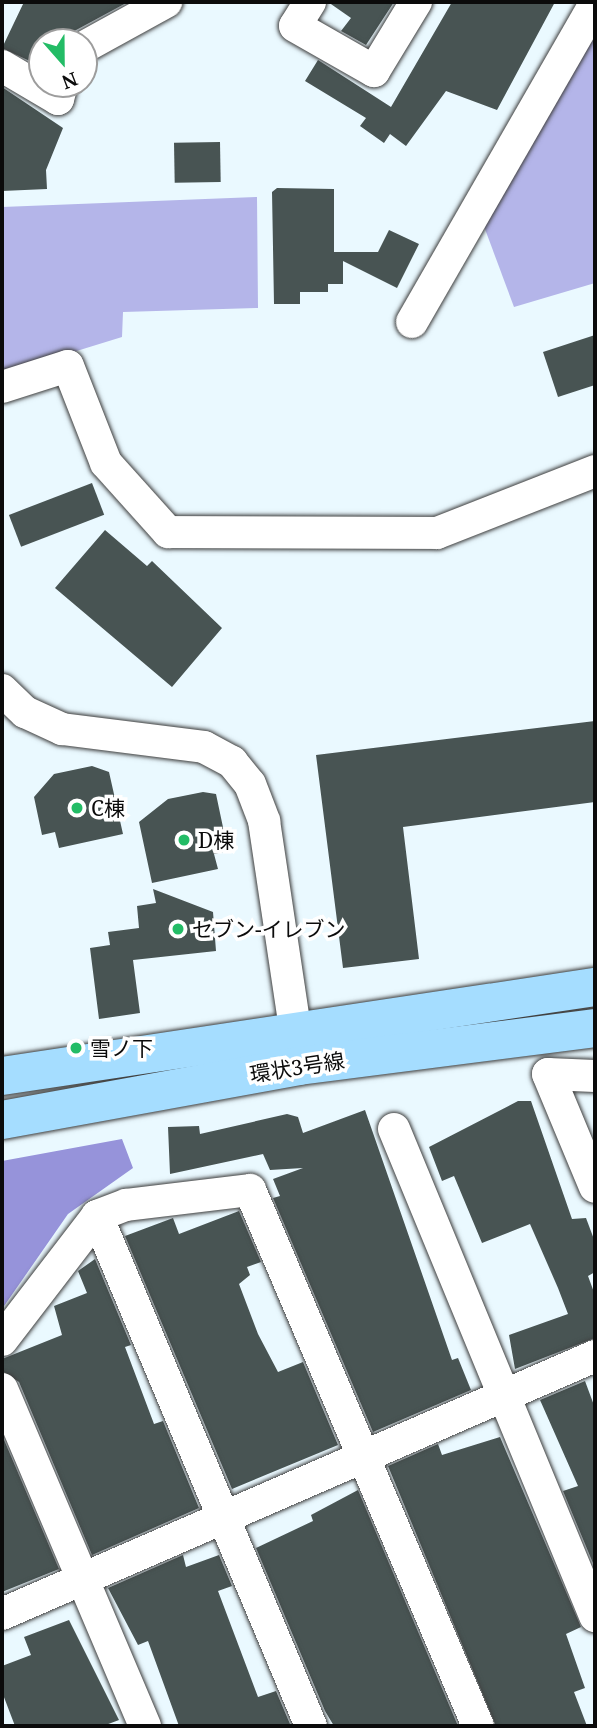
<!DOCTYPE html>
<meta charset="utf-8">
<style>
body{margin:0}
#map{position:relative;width:597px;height:1728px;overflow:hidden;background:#eaf9ff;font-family:"Noto Serif","Noto Sans JP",serif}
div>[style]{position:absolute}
.green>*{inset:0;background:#b4b5e9}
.forest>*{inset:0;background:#9693da}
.building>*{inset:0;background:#485453;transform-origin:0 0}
.roads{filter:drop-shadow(0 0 2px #3e3e3e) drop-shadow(0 0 2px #3e3e3e)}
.street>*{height:32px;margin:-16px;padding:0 16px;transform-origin:16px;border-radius:16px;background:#fff}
.secondary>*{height:38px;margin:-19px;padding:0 19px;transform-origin:19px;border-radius:19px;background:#a5ddff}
.dots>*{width:19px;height:19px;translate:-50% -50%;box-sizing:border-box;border:4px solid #fff;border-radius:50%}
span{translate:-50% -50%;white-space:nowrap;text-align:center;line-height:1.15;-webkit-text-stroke:7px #fff;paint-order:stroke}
.poi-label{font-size:21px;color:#0b0b0b}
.left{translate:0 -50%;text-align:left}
.street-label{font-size:21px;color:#0b0b0b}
.frame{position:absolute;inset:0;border:4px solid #0b0b0b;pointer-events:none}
.north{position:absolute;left:28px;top:28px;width:70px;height:70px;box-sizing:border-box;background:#fff;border:2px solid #9d9d9d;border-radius:50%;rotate:159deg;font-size:19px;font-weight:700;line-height:28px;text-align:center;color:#0b0b0b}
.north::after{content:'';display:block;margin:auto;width:24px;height:32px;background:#23bc66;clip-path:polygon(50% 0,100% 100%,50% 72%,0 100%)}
</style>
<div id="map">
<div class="green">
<div style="clip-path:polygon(595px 25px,595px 283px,514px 307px,482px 221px)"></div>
<div style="clip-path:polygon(257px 197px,258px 308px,123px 312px,122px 337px,2px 374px,2px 207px)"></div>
</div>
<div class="forest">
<div style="clip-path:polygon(122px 1139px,133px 1168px,68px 1214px,2px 1309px,2px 1161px)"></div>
</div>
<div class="building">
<div style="clip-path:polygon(24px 2px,128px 2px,54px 42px,42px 42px,36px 64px,2px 48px)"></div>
<div style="clip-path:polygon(328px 2px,394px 2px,366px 45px,341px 31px,351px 18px)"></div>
<div style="clip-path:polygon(452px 2px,555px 2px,497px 110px,446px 91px,406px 146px,390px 134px,384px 143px,360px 126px,366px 118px,305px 81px,318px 60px,391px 107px)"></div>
<div style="clip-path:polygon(2px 87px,63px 128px,46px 170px,47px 189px,2px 191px)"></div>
<div style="left:220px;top:142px;width:40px;height:46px;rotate:89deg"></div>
<div style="clip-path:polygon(277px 188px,334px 189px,334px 252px,378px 252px,389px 230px,419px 244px,397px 288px,343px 261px,343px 284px,328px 284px,328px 292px,300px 292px,300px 304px,274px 304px,272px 192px)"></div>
<div style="clip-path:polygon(595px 335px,595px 385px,558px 397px,543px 352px)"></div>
<div style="left:92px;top:483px;width:34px;height:89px;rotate:69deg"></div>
<div style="clip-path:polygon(105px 530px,147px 566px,152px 561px,222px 628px,172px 687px,55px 588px)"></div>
<div style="clip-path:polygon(595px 721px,595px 802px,403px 827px,419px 959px,343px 968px,316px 755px)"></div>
<div style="clip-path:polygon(92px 766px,109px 772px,123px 834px,59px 848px,55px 832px,42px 835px,34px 797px,54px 774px)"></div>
<div style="clip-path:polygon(203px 792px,216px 794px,228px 851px,214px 854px,218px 869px,152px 883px,139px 822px,168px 799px)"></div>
<div style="clip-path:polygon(153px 889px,213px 912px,216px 951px,133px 960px,140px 1013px,99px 1019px,90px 948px,110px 945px,108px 932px,139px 928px,137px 906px,156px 903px)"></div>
<div style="clip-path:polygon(518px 1101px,531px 1101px,572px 1219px,586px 1218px,595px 1242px,595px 1272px,588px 1276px,595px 1295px,595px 1338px,515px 1369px,509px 1335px,568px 1314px,558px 1288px,530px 1224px,482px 1243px,454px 1176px,442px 1181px,429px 1147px)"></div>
<div style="clip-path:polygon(365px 1110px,452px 1360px,458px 1358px,471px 1390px,373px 1432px,273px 1198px,280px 1196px,273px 1179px,303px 1168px,270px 1170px,263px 1154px,170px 1174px,168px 1127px,199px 1126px,200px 1134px,287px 1114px,298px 1117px,303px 1133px)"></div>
<div style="clip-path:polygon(239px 1211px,261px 1262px,247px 1267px,250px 1275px,239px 1284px,258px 1334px,278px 1372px,303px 1362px,338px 1445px,232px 1489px,125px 1236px,173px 1218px,179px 1234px)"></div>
<div style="clip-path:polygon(95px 1259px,131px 1345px,125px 1347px,154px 1424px,163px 1421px,199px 1508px,92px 1555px,19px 1382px,2px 1371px,2px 1359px,62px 1335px,54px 1306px,87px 1293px,78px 1271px)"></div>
<div style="clip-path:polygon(585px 1381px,595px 1408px,595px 1568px,563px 1491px,578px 1486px,540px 1400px)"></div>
<div style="clip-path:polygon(2px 1435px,59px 1569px,2px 1592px)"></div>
<div style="clip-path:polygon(500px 1437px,581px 1627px,566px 1634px,585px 1688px,574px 1692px,587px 1726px,496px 1726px,388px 1466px,438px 1444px,442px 1455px)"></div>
<div style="clip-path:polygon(358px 1490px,458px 1726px,334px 1726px,325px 1711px,256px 1548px,313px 1521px,311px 1515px)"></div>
<div style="clip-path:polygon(183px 1555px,186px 1567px,219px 1555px,232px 1586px,218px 1591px,258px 1697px,276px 1691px,290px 1724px,179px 1726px,148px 1641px,138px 1645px,108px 1588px)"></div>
<div style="clip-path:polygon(69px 1620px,119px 1720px,103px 1726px,15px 1726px,2px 1692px,2px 1666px,31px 1655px,24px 1637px)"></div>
</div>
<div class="roads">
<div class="street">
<div style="left:310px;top:2px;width:28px;rotate:122deg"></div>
<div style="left:295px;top:26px;width:91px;rotate:29.7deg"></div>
<div style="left:374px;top:71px;width:81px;rotate:-58.7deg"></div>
<div style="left:84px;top:47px;width:94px;rotate:-28.8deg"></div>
<div style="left:2px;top:66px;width:65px;rotate:30.5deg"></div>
<div style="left:58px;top:99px;width:16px;rotate:-75deg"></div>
<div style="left:412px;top:322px;width:367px;rotate:-60.1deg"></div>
<div style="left:2px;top:387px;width:69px;rotate:-17.7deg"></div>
<div style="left:68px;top:366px;width:104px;rotate:68.6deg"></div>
<div style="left:106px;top:463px;width:93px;rotate:48.1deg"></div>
<div style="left:168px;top:532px;width:269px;rotate:0.2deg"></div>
<div style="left:437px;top:533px;width:170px;rotate:-21.4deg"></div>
<div style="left:2px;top:690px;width:32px;rotate:44deg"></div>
<div style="left:25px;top:712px;width:41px;rotate:24.7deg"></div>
<div style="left:62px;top:729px;width:143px;rotate:7.2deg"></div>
<div style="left:204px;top:747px;width:32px;rotate:28deg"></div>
<div style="left:232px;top:762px;width:28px;rotate:51deg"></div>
<div style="left:250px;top:784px;width:40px;rotate:69deg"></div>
<div style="left:264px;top:821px;width:236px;rotate:81.5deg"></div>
<div style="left:595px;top:1076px;width:47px;rotate:-177.6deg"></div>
<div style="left:548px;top:1074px;width:122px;rotate:67.4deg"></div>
<div style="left:394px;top:1129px;width:527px;rotate:67.57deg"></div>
<div style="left:97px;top:1216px;width:553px;rotate:67.24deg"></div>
<div style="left:2px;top:1340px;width:156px;rotate:-52.5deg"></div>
<div style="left:97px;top:1216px;width:31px;rotate:-21deg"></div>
<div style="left:126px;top:1205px;width:125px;rotate:-6.9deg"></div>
<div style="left:250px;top:1190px;width:582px;rotate:66.96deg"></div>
<div style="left:2px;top:1389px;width:366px;rotate:67deg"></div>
<div style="left:2px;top:1614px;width:647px;rotate:-23.51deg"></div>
</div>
<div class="secondary">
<div style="left:2px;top:1076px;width:600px;rotate:-8.54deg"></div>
<div style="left:2px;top:1120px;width:302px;rotate:-10.3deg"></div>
<div style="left:299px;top:1066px;width:298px;rotate:-7.3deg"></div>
</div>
</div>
<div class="dots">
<div style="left:77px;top:808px;background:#23bc66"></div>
<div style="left:184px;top:840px;background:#23bc66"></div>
<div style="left:178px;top:929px;background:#23bc66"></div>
<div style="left:76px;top:1048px;background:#23bc66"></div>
</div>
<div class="poi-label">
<span class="left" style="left:91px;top:808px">C棟</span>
<span class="left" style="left:198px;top:840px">D棟</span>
<span class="left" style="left:192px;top:929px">セブン-イレブン</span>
<span class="left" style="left:90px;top:1048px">雪ノ下</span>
</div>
<div class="street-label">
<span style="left:297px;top:1067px;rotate:-9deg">環状3号線</span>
</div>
<div class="frame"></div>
<div class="north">N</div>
</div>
